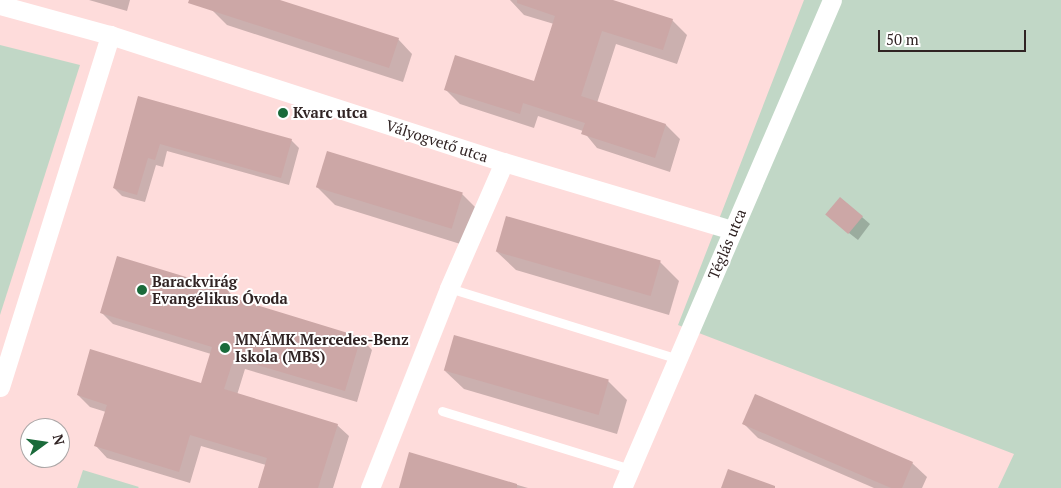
<!DOCTYPE html>
<meta charset="utf-8">
<style>
body{margin:0}
#map{position:relative;width:1061px;height:488px;overflow:hidden;background:#fedcdb;font-family:"PT Serif",serif}
div>[style]{position:absolute}
.green>*{inset:0;background:#c1d7c6}
.shadow>*{inset:0;background:#0003}
.building>*{inset:0;background:#cca7a6;transform-origin:0 0}
.lane>*{height:9px;margin:-4.5px;padding:0 4.5px;transform-origin:4.5px;border-radius:4.5px;background:#fff}
.street>*{height:19px;margin:-9.5px;padding:0 9.5px;transform-origin:9.5px;border-radius:9.5px;background:#fff}
.dots>*{width:14px;height:14px;translate:-50% -50%;box-sizing:border-box;border:2px solid #fff;border-radius:50%}
span{translate:-50% -50%;white-space:nowrap;text-align:center;line-height:1.15;-webkit-text-stroke:4px #fff;paint-order:stroke}
.poi-label{font-size:15px;color:#302323;font-weight:700}
.left{translate:0 -50%;text-align:left}
.street-label{font-size:15px;color:#302323}
.north{position:absolute;left:20px;top:418px;width:50px;height:50px;box-sizing:border-box;background:#fff;border:1px solid #aca7a7;border-radius:50%;rotate:76deg;font-size:14px;font-weight:700;line-height:20px;text-align:center;color:#302323}
.north::after{content:'';display:block;margin:auto;width:18px;height:22px;background:#1a6a3a;clip-path:polygon(50% 0,100% 100%,50% 72%,0 100%)}
.scale{position:absolute;left:878px;top:30px;width:148px;height:22px;box-sizing:border-box;border:2px solid #302323;border-top:0;padding-left:6px;font-size:15px;line-height:18px;white-space:nowrap;color:#302323;-webkit-text-stroke:4px #fff;paint-order:stroke}
</style>
<div id="map">
<div class="green">
<div style="clip-path:polygon(804px 0,1061px 0,1061px 488px,998px 488px,1014px 454px,678px 325px)"></div>
<div style="clip-path:polygon(0 45px,80px 65px,0 315px)"></div>
<div style="clip-path:polygon(83px 470px,139px 487px,138px 488px,77px 488px)"></div>
</div>
<div class="shadow">
<div style="clip-path:polygon(89px 0,130px 0,127px 11px)"></div>
<div style="clip-path:polygon(215px 0,276px 0,398px 39px,412px 54px,403px 82px,227px 25px,212px 10px)"></div>
<div style="clip-path:polygon(510px 0,609px 0,672px 20px,687px 35px,677px 64px,616px 44px,597px 103px,666px 125px,680px 139px,670px 172px,597px 148px,583px 131px,538px 116px,534px 128px,460px 104px,445px 89px,535px 83px,554px 24px,524px 15px)"></div>
<div style="clip-path:polygon(139px 98px,291px 140px,299px 148px,289px 185px,167px 151px,163px 167px,156px 165px,145px 202px,122px 196px,114px 188px)"></div>
<div style="clip-path:polygon(317px 187px,462px 194px,481px 213px,470px 247px,335px 205px)"></div>
<div style="clip-path:polygon(840px 198px,870px 224px,858px 240px,835px 222px)"></div>
<div style="clip-path:polygon(497px 252px,660px 262px,679px 281px,669px 315px,516px 270px)"></div>
<div style="clip-path:polygon(228px 291px,238px 301px,361px 338px,372px 350px,357px 402px,245px 369px,237px 395px,337px 425px,349px 436px,333px 488px,259px 488px,266px 465px,201px 446px,190px 483px,107px 458px,96px 446px,106px 412px,90px 407px,78px 395px,202px 384px,211px 354px,113px 324px,101px 312px)"></div>
<div style="clip-path:polygon(445px 371px,608px 381px,627px 400px,617px 434px,464px 389px)"></div>
<div style="clip-path:polygon(744px 424px,912px 463px,927px 477px,922px 488px,874px 488px,758px 438px)"></div>
<div style="clip-path:polygon(410px 454px,528px 488px,400px 488px)"></div>
</div>
<div class="building">
<div style="clip-path:polygon(189px 0,280px 0,399px 38px,389px 68px,188px 3px)"></div>
<div style="clip-path:polygon(517px 0,613px 0,673px 19px,663px 50px,602px 31px,581px 96px,666px 124px,655px 158px,581px 134px,585px 123px,523px 103px,520px 114px,444px 90px,455px 55px,534px 81px,555px 16px,517px 3px)"></div>
<div style="clip-path:polygon(138px 96px,292px 139px,281px 178px,160px 144px,155px 160px,148px 158px,137px 195px,113px 188px)"></div>
<div style="left:327px;top:151px;width:142px;height:38px;rotate:17deg"></div>
<div style="left:840px;top:197px;width:30px;height:23px;rotate:40deg"></div>
<div style="left:506px;top:216px;width:161px;height:37px;rotate:16deg"></div>
<div style="clip-path:polygon(117px 256px,229px 290px,227px 296px,361px 337px,345px 391px,234px 358px,224px 389px,338px 424px,318px 488px,258px 488px,267px 458px,190px 435px,179px 472px,94px 446px,107px 405px,77px 395px,90px 349px,201px 383px,212px 347px,100px 313px)"></div>
<div style="left:454px;top:335px;width:161px;height:37px;rotate:16deg"></div>
<div style="clip-path:polygon(755px 394px,913px 462px,902px 488px,891px 488px,742px 424px)"></div>
<div style="clip-path:polygon(409px 452px,517px 484px,517px 488px,399px 488px)"></div>
<div style="clip-path:polygon(728px 469px,775px 486px,775px 488px,721px 488px)"></div>
</div>
<div class="lane">
<div style="left:449px;top:288px;width:240px;rotate:17.2deg"></div>
<div style="left:442px;top:411px;width:198px;rotate:17.1deg"></div>
</div>
<div class="street">
<div style="left:0;top:5px;width:114px;rotate:15.3deg"></div>
<div style="left:110px;top:35px;width:414px;rotate:17.9deg"></div>
<div style="left:504px;top:162px;width:238px;rotate:16.6deg"></div>
<div style="left:0;top:387px;width:369px;rotate:-72.6deg"></div>
<div style="left:370px;top:488px;width:215px;rotate:-68.4deg"></div>
<div style="left:449px;top:288px;width:137px;rotate:-66.4deg"></div>
<div style="left:622px;top:488px;width:531px;rotate:-66.72deg"></div>
</div>
<div class="dots">
<div style="left:283px;top:113px;background:#1a6a3a"></div>
<div style="left:142px;top:290px;background:#1a6a3a"></div>
<div style="left:225px;top:348px;background:#1a6a3a"></div>
</div>
<div class="poi-label">
<span class="left" style="left:293px;top:113px">Kvarc utca</span>
<span class="left" style="left:152px;top:290px">Barackvirág<br>Evangélikus Óvoda</span>
<span class="left" style="left:235px;top:348px">MNÁMK Mercedes-Benz<br>Iskola (MBS)</span>
</div>
<div class="street-label">
<span style="left:437px;top:141px;rotate:18deg">Vályogvető utca</span>
<span style="left:727px;top:244px;rotate:-67deg">Téglás utca</span>
</div>
<div class="north">N</div>
<div class="scale">50 m</div>
</div>
